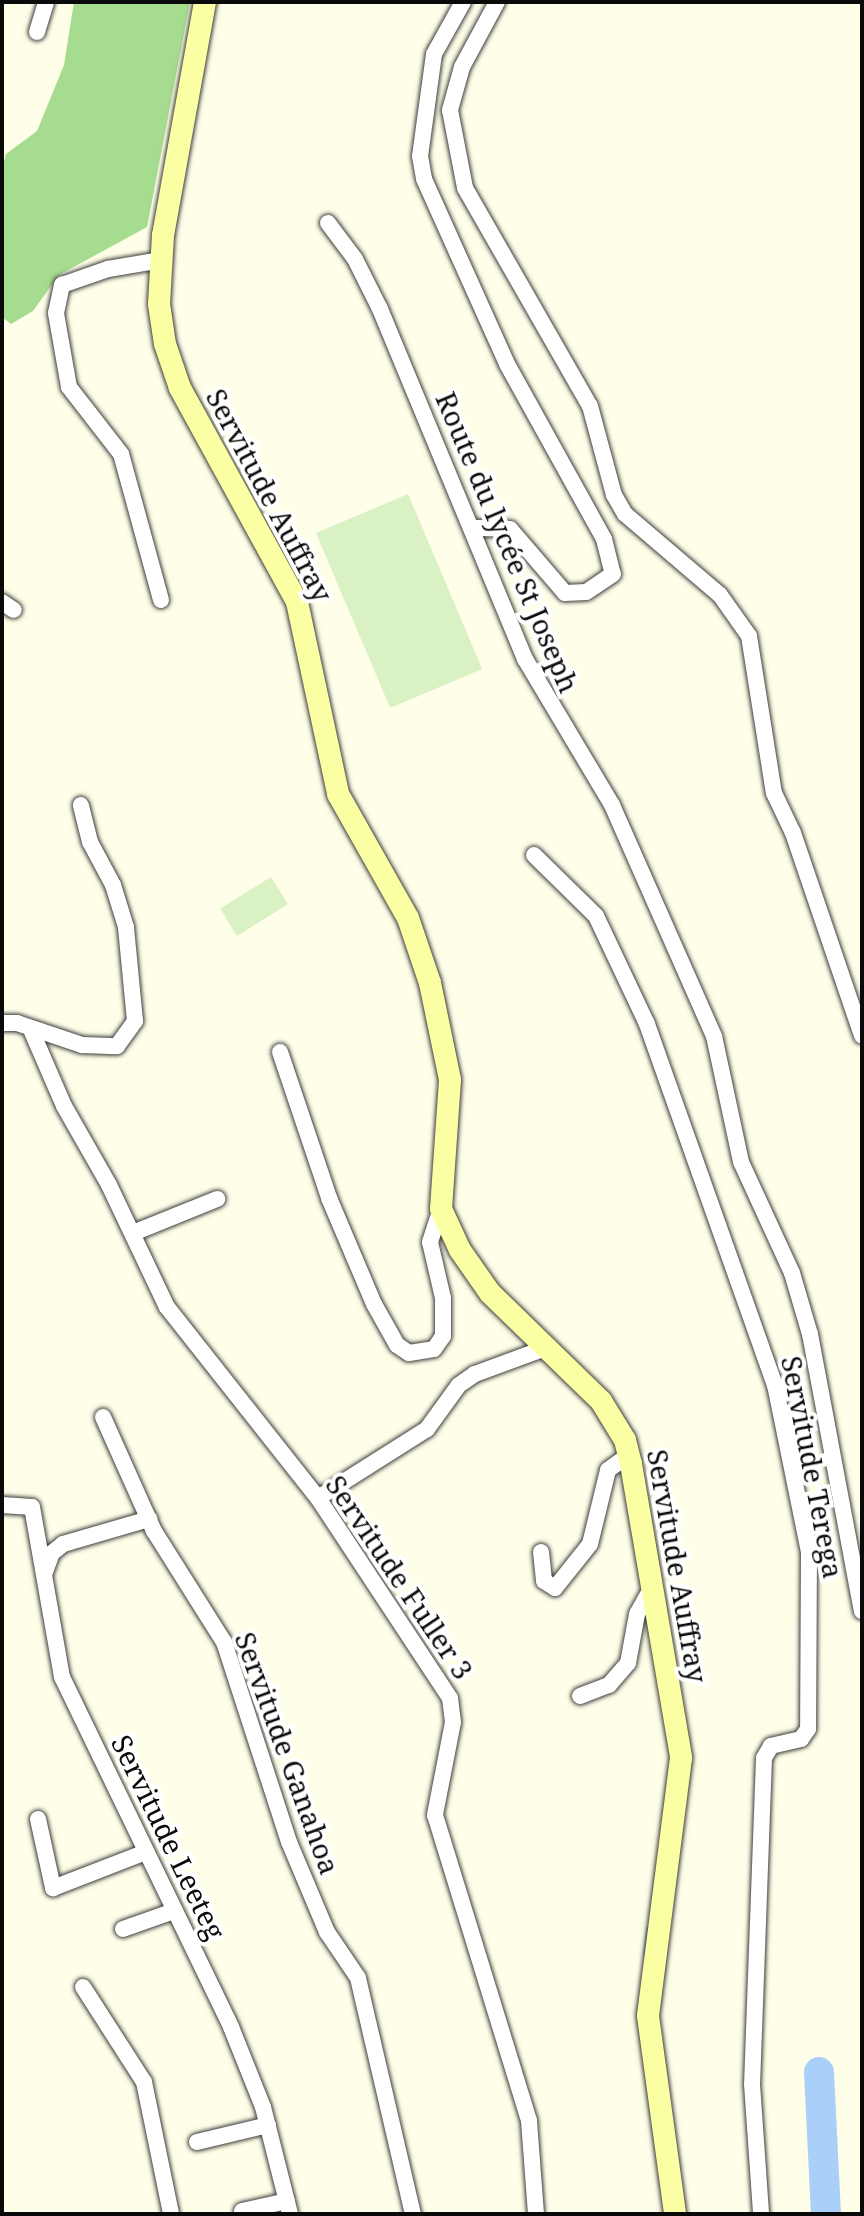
<!DOCTYPE html>
<meta charset="utf-8">
<style>
body{margin:0}
#map{position:relative;width:864px;height:2216px;overflow:hidden;background:#fffee8;font-family:"Noto Serif",serif}
div>[style]{position:absolute}
.forest>*{inset:0;background:#a6dc8f}
.pitch>*{inset:0;background:#daf1c3;transform-origin:0 0}
.stream>*{height:5px;margin:-2.5px;padding:0 2.5px;transform-origin:2.5px;border-radius:2.5px;background:#aacff9}
.river>*{height:30px;margin:-15px;padding:0 15px;transform-origin:15px;border-radius:15px;background:#aacff9}
.roads{filter:drop-shadow(0 0 2px #3d3d3d) drop-shadow(0 0 2px #3d3d3d)}
.street>*{height:16px;margin:-8px;padding:0 8px;transform-origin:8px;border-radius:8px;background:#fff}
.secondary>*{height:22px;margin:-11px;padding:0 11px;transform-origin:11px;border-radius:11px;background:#fbffa3}
span{translate:-50% -50%;white-space:nowrap;text-align:center;line-height:1.15;-webkit-text-stroke:8px #fff;paint-order:stroke}
.street-label{font-size:28px;color:#0a0a0a}
.frame{position:absolute;inset:0;border:4px solid #0a0a0a;pointer-events:none}
</style>
<div id="map">
<div class="forest">
<div style="clip-path:polygon(74px 2px,190px 2px,147px 227px,59px 275px,33px 311px,11px 324px,2px 317px,2px 170px,6px 154px,37px 131px,64px 65px)"></div>
</div>
<div class="pitch">
<div style="left:408px;top:494px;width:190px;height:100px;rotate:67deg"></div>
<div style="left:271px;top:877px;width:32px;height:60px;rotate:58deg"></div>
</div>
<div class="stream">
<div style="left:645px;top:1954px;width:26px;rotate:-83deg"></div>
</div>
<div class="river">
<div style="left:819px;top:2072px;width:142px;rotate:87.2deg"></div>
</div>
<div class="roads">
<div class="street">
<div style="left:463px;top:2px;width:60px;rotate:119.1deg"></div>
<div style="left:434px;top:54px;width:103px;rotate:97.8deg"></div>
<div style="left:420px;top:156px;width:23px;rotate:80deg"></div>
<div style="left:424px;top:179px;width:203px;rotate:65.8deg"></div>
<div style="left:507px;top:364px;width:200px;rotate:61deg"></div>
<div style="left:604px;top:539px;width:36px;rotate:76deg"></div>
<div style="left:613px;top:574px;width:32px;rotate:146deg"></div>
<div style="left:586px;top:592px;width:21px;rotate:177deg"></div>
<div style="left:565px;top:593px;width:84px;rotate:-130.7deg"></div>
<div style="left:510px;top:529px;width:38px;rotate:-178deg"></div>
<div style="left:497px;top:2px;width:74px;rotate:118.3deg"></div>
<div style="left:462px;top:67px;width:45px;rotate:105.6deg"></div>
<div style="left:450px;top:110px;width:79px;rotate:79.1deg"></div>
<div style="left:465px;top:188px;width:251px;rotate:60.2deg"></div>
<div style="left:590px;top:406px;width:92px;rotate:74.9deg"></div>
<div style="left:614px;top:495px;width:22px;rotate:60deg"></div>
<div style="left:625px;top:514px;width:125px;rotate:40.5deg"></div>
<div style="left:720px;top:595px;width:50px;rotate:54.7deg"></div>
<div style="left:749px;top:636px;width:159px;rotate:81deg"></div>
<div style="left:774px;top:793px;width:44px;rotate:64.6deg"></div>
<div style="left:793px;top:833px;width:214px;rotate:71.2deg"></div>
<div style="left:37px;top:32px;width:31px;rotate:-73deg"></div>
<div style="left:328px;top:223px;width:45px;rotate:53.1deg"></div>
<div style="left:355px;top:259px;width:56px;rotate:63.4deg"></div>
<div style="left:380px;top:309px;width:379px;rotate:67.5deg"></div>
<div style="left:525px;top:659px;width:170px;rotate:59.2deg"></div>
<div style="left:612px;top:805px;width:253px;rotate:66.2deg"></div>
<div style="left:714px;top:1036px;width:129px;rotate:77.9deg"></div>
<div style="left:741px;top:1162px;width:122px;rotate:65.3deg"></div>
<div style="left:792px;top:1273px;width:64px;rotate:73.6deg"></div>
<div style="left:810px;top:1334px;width:282px;rotate:79.4deg"></div>
<div style="left:161px;top:600px;width:151px;rotate:-105.3deg"></div>
<div style="left:121px;top:454px;width:85px;rotate:-127.8deg"></div>
<div style="left:69px;top:387px;width:75px;rotate:-100deg"></div>
<div style="left:56px;top:313px;width:29px;rotate:-78deg"></div>
<div style="left:62px;top:285px;width:49px;rotate:-19.2deg"></div>
<div style="left:108px;top:269px;width:54px;rotate:-9.6deg"></div>
<div style="left:2px;top:602px;width:14px;rotate:34deg"></div>
<div style="left:534px;top:855px;width:87px;rotate:44.5deg"></div>
<div style="left:596px;top:916px;width:119px;rotate:64.7deg"></div>
<div style="left:647px;top:1024px;width:383px;rotate:70.5deg"></div>
<div style="left:775px;top:1385px;width:170px;rotate:78.5deg"></div>
<div style="left:809px;top:1552px;width:177px;rotate:90.3deg"></div>
<div style="left:808px;top:1729px;width:12px;rotate:125deg"></div>
<div style="left:801px;top:1739px;width:31px;rotate:167deg"></div>
<div style="left:771px;top:1746px;width:14px;rotate:120deg"></div>
<div style="left:764px;top:1758px;width:326px;rotate:92.1deg"></div>
<div style="left:752px;top:2084px;width:130px;rotate:86deg"></div>
<div style="left:2px;top:1023px;width:15px"></div>
<div style="left:17px;top:1023px;width:69px;rotate:18.7deg"></div>
<div style="left:82px;top:1045px;width:35px;rotate:2deg"></div>
<div style="left:117px;top:1046px;width:31px;rotate:-54deg"></div>
<div style="left:135px;top:1021px;width:94px;rotate:-95.5deg"></div>
<div style="left:126px;top:927px;width:44px;rotate:-107.2deg"></div>
<div style="left:113px;top:885px;width:49px;rotate:-118.1deg"></div>
<div style="left:90px;top:842px;width:38px;rotate:-104deg"></div>
<div style="left:32px;top:1032px;width:81px;rotate:66.6deg"></div>
<div style="left:64px;top:1106px;width:91px;rotate:60.3deg"></div>
<div style="left:109px;top:1185px;width:135px;rotate:64.6deg"></div>
<div style="left:167px;top:1307px;width:243px;rotate:51.7deg"></div>
<div style="left:318px;top:1498px;width:240px;rotate:56.6deg"></div>
<div style="left:450px;top:1698px;width:24px;rotate:83deg"></div>
<div style="left:453px;top:1722px;width:95px;rotate:101deg"></div>
<div style="left:435px;top:1815px;width:320px;rotate:72.9deg"></div>
<div style="left:529px;top:2121px;width:93px;rotate:85.7deg"></div>
<div style="left:280px;top:1052px;width:154px;rotate:71.4deg"></div>
<div style="left:329px;top:1198px;width:115px;rotate:67deg"></div>
<div style="left:374px;top:1304px;width:47px;rotate:60.7deg"></div>
<div style="left:397px;top:1345px;width:14px;rotate:34deg"></div>
<div style="left:409px;top:1353px;width:25px;rotate:-9deg"></div>
<div style="left:434px;top:1349px;width:16px;rotate:-55deg"></div>
<div style="left:443px;top:1336px;width:38px;rotate:-90deg"></div>
<div style="left:443px;top:1298px;width:57px;rotate:-103.1deg"></div>
<div style="left:430px;top:1242px;width:35px;rotate:-72deg"></div>
<div style="left:133px;top:1233px;width:91px;rotate:-22deg"></div>
<div style="left:103px;top:1417px;width:125px;rotate:65.9deg"></div>
<div style="left:154px;top:1531px;width:131px;rotate:57.8deg"></div>
<div style="left:224px;top:1642px;width:210px;rotate:72deg"></div>
<div style="left:289px;top:1842px;width:98px;rotate:67.1deg"></div>
<div style="left:327px;top:1932px;width:55px;rotate:56deg"></div>
<div style="left:358px;top:1978px;width:242px;rotate:76.9deg"></div>
<div style="left:318px;top:1498px;width:129px;rotate:-32.3deg"></div>
<div style="left:427px;top:1429px;width:54px;rotate:-54deg"></div>
<div style="left:459px;top:1385px;width:19px;rotate:-35deg"></div>
<div style="left:475px;top:1374px;width:78px;rotate:-20.3deg"></div>
<div style="left:2px;top:1505px;width:30px;rotate:4deg"></div>
<div style="left:32px;top:1507px;width:173px;rotate:80deg"></div>
<div style="left:62px;top:1677px;width:389px;rotate:64.2deg"></div>
<div style="left:231px;top:2027px;width:86px;rotate:68.2deg"></div>
<div style="left:263px;top:2107px;width:110px;rotate:75.8deg"></div>
<div style="left:541px;top:1552px;width:29px;rotate:84deg"></div>
<div style="left:544px;top:1581px;width:13px;rotate:32deg"></div>
<div style="left:555px;top:1588px;width:56px;rotate:-51.5deg"></div>
<div style="left:590px;top:1544px;width:76px;rotate:-76.3deg"></div>
<div style="left:608px;top:1470px;width:26px;rotate:-36deg"></div>
<div style="left:45px;top:1572px;width:20px;rotate:-70deg"></div>
<div style="left:52px;top:1553px;width:14px;rotate:-39deg"></div>
<div style="left:63px;top:1544px;width:90px;rotate:-16.2deg"></div>
<div style="left:580px;top:1696px;width:31px;rotate:-21deg"></div>
<div style="left:609px;top:1685px;width:29px;rotate:-49deg"></div>
<div style="left:628px;top:1663px;width:50px;rotate:-79.6deg"></div>
<div style="left:637px;top:1614px;width:26px;rotate:-61deg"></div>
<div style="left:38px;top:1819px;width:71px;rotate:77.7deg"></div>
<div style="left:53px;top:1888px;width:100px;rotate:-21.2deg"></div>
<div style="left:123px;top:1929px;width:54px;rotate:-19.4deg"></div>
<div style="left:83px;top:1987px;width:113px;rotate:57.3deg"></div>
<div style="left:144px;top:2082px;width:135px;rotate:78.4deg"></div>
<div style="left:197px;top:2142px;width:73px;rotate:-13.5deg"></div>
<div style="left:242px;top:2211px;width:46px;rotate:-12.5deg"></div>
</div>
<div class="secondary">
<div style="left:205px;top:2px;width:237px;rotate:100.2deg"></div>
<div style="left:163px;top:235px;width:69px;rotate:93.3deg"></div>
<div style="left:159px;top:304px;width:40px;rotate:81.5deg"></div>
<div style="left:165px;top:344px;width:46px;rotate:71.2deg"></div>
<div style="left:180px;top:388px;width:244px;rotate:61.3deg"></div>
<div style="left:297px;top:602px;width:196px;rotate:77.9deg"></div>
<div style="left:338px;top:794px;width:142px;rotate:60.6deg"></div>
<div style="left:408px;top:918px;width:69px;rotate:71.3deg"></div>
<div style="left:430px;top:983px;width:99px;rotate:78.3deg"></div>
<div style="left:450px;top:1080px;width:129px;rotate:94deg"></div>
<div style="left:441px;top:1209px;width:45px;rotate:65.1deg"></div>
<div style="left:460px;top:1250px;width:52px;rotate:55.1deg"></div>
<div style="left:490px;top:1293px;width:155px;rotate:44.2deg"></div>
<div style="left:601px;top:1401px;width:46px;rotate:58.4deg"></div>
<div style="left:625px;top:1440px;width:25px;rotate:76deg"></div>
<div style="left:631px;top:1464px;width:298px;rotate:80.3deg"></div>
<div style="left:681px;top:1758px;width:260px;rotate:97.3deg"></div>
<div style="left:648px;top:2016px;width:200px;rotate:82.2deg"></div>
</div>
</div>
<div class="street-label">
<span style="left:270px;top:495px;rotate:62deg">Servitude Auffray</span>
<span style="left:508px;top:542px;rotate:67deg">Route du lycée St Joseph</span>
<span style="left:813px;top:1467px;rotate:79deg">Servitude Terega</span>
<span style="left:678px;top:1566px;rotate:80deg">Servitude Auffray</span>
<span style="left:400px;top:1577px;rotate:56deg">Servitude Fuller 3</span>
<span style="left:288px;top:1753px;rotate:70deg">Servitude Ganahoa</span>
<span style="left:169px;top:1837px;rotate:64deg">Servitude Leeteg</span>
</div>
<div class="frame"></div>
</div>
